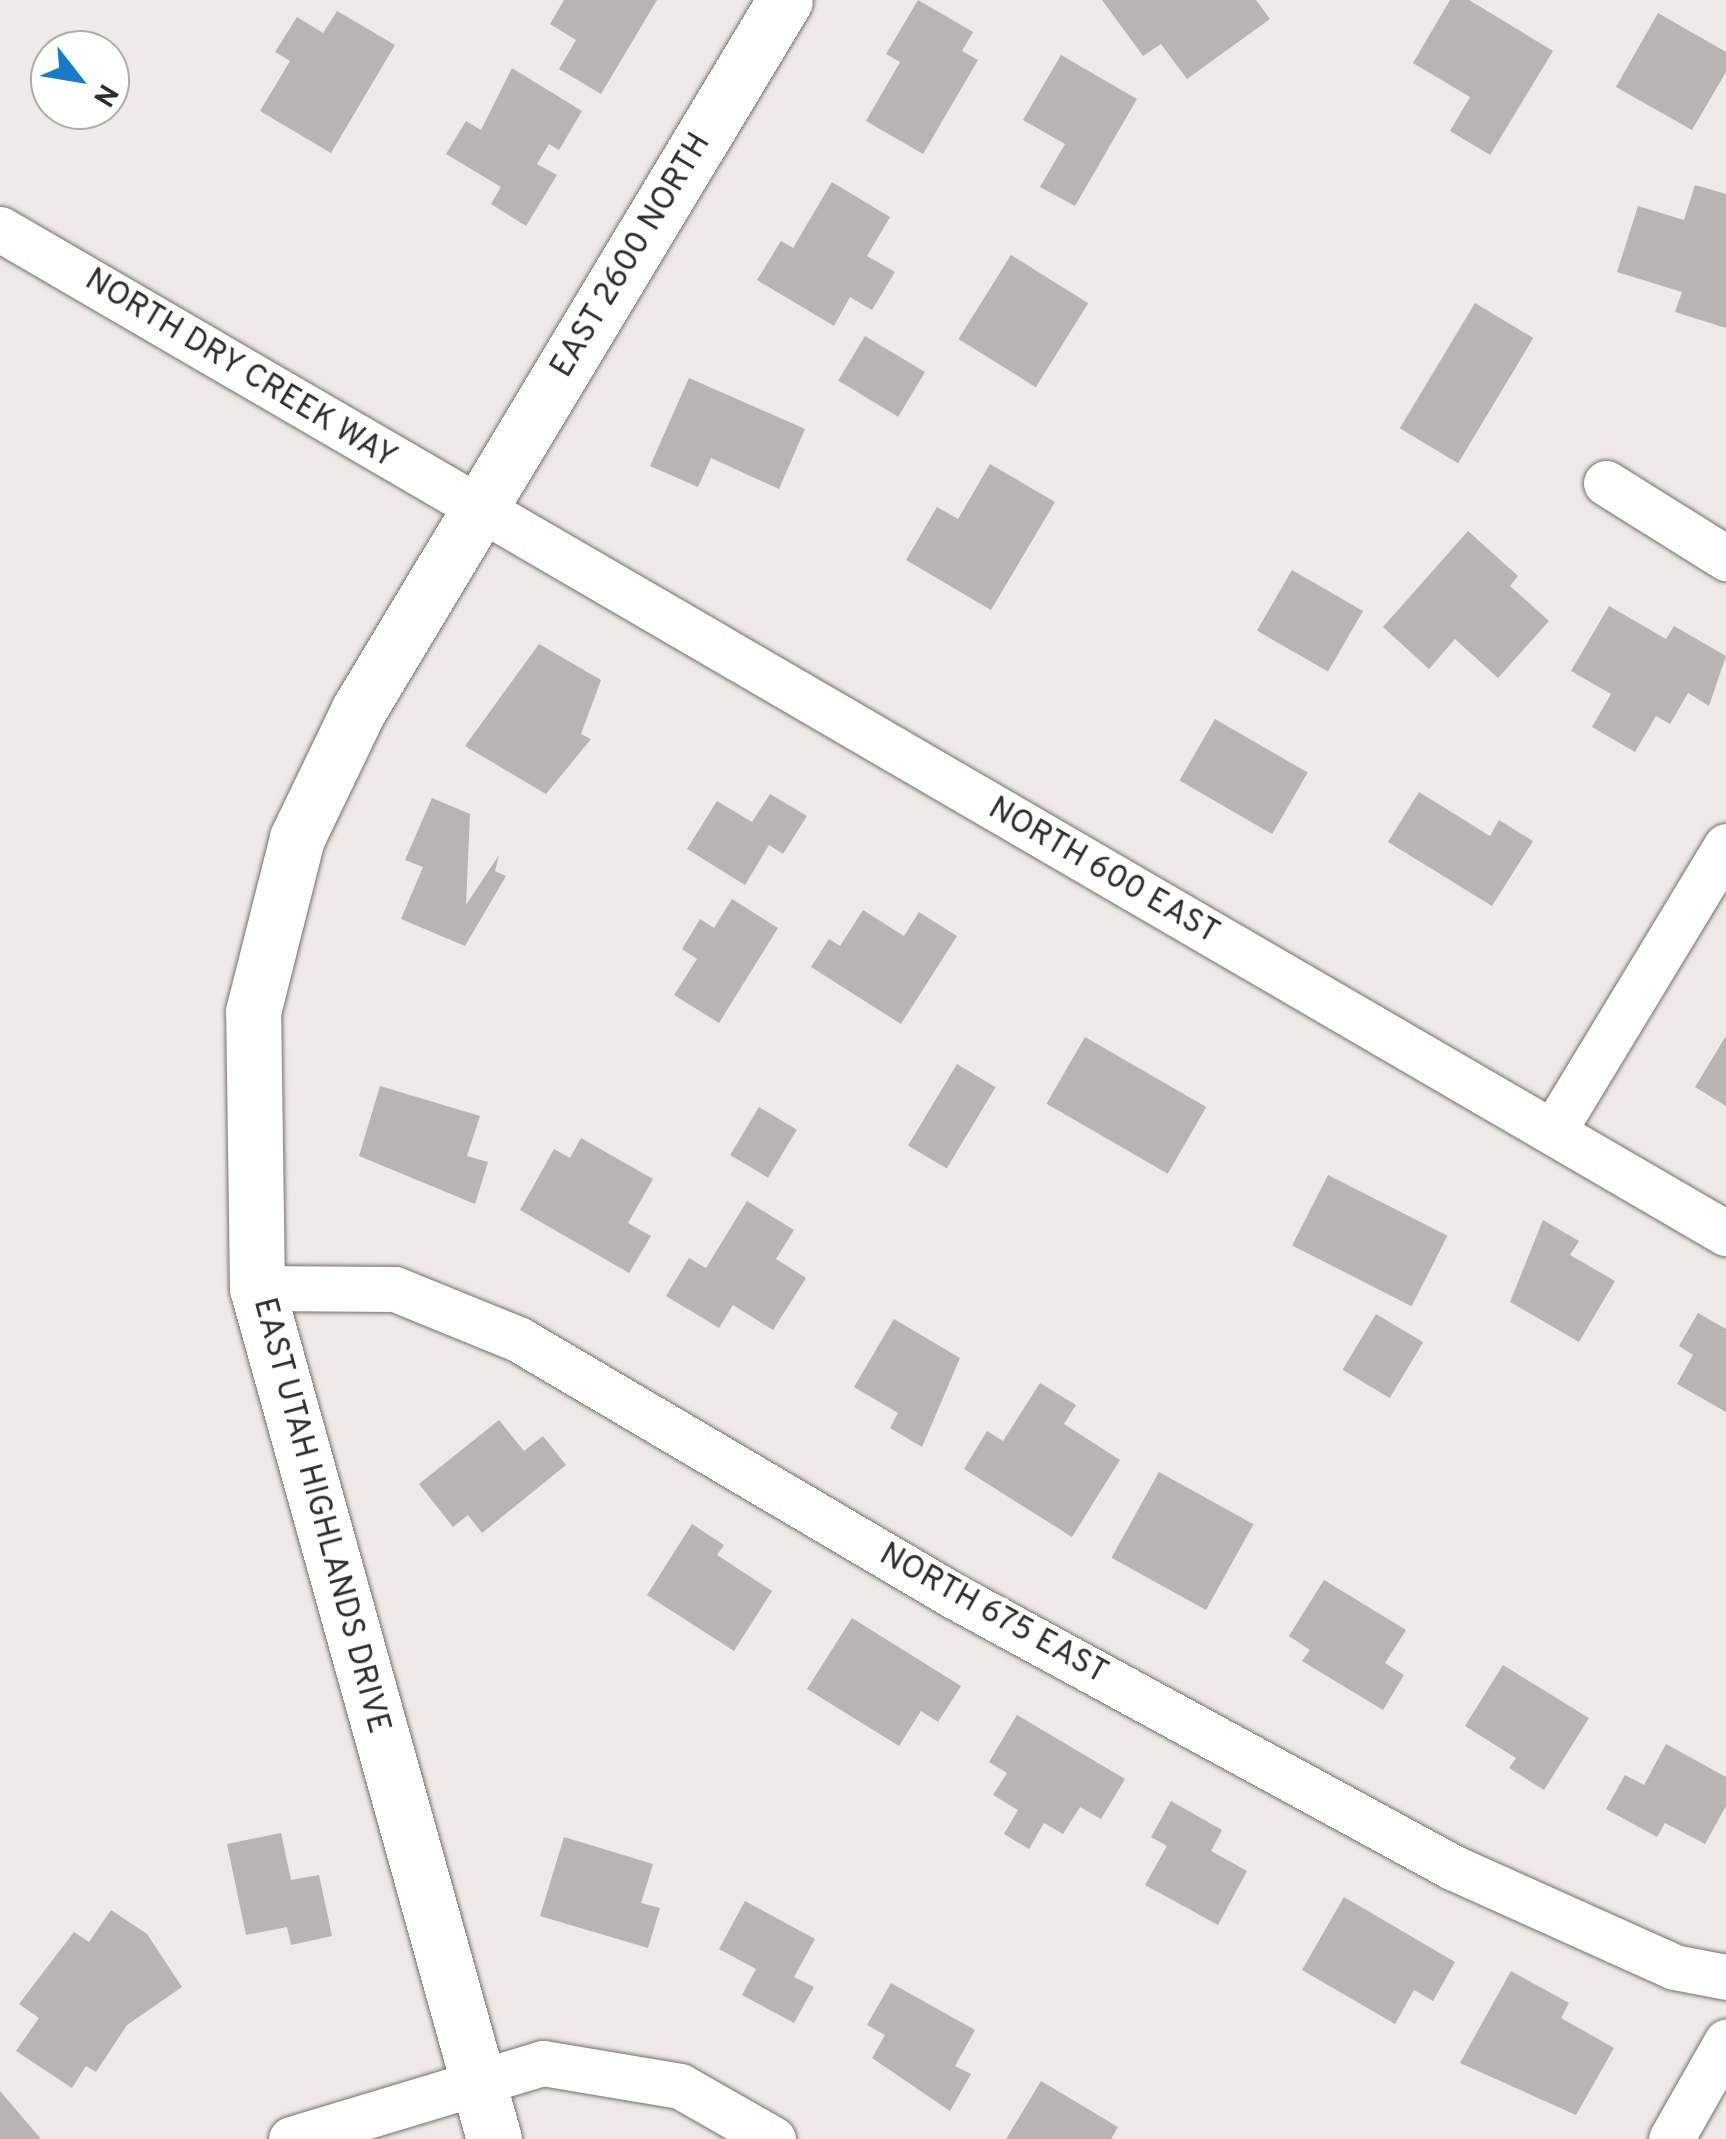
<!DOCTYPE html>
<style>
body{margin:0}
#map{position:relative;width:1726px;height:2139px;overflow:hidden;background:#efe9e7;font-family:Overpass,sans-serif}
div>[style]{position:absolute}
.building>*{inset:0;background:#b9b3b1;transform-origin:0 0}
.roads{filter:drop-shadow(0 0 2px #76706f) drop-shadow(0 0 2px #76706f)}
.minor>*{height:45px;margin:-22.5px;padding:0 22.5px;transform-origin:22.5px;border-radius:22.5px;background:#fff}
.tertiary>*{height:55px;margin:-27.5px;padding:0 27.5px;transform-origin:27.5px;border-radius:27.5px;background:#fff}
span{translate:-50% -50%;white-space:nowrap;text-align:center;line-height:1.15;-webkit-text-stroke:9px #fff;paint-order:stroke}
.street-label{font-size:32px;color:#2f2d2c}
.north{position:absolute;left:30px;top:30px;width:100px;height:100px;box-sizing:border-box;background:#fff;border:2px solid #acabab;border-radius:50%;rotate:121deg;font-size:28px;font-weight:700;line-height:40px;text-align:center;color:#2f2d2c}
.north::after{content:'';display:block;margin:auto;width:35px;height:45px;background:#177bc7;clip-path:polygon(50% 0,100% 100%,50% 72%,0 100%)}
</style>
<div id="map">
<div class="building">
<div style="clip-path:polygon(564px 0,657px 0,601px 94px,559px 69px,576px 40px,550px 24px)"></div>
<div style="clip-path:polygon(918px 0,973px 32px,962px 51px,978px 60px,923px 154px,866px 121px,900px 62px,886px 54px)"></div>
<div style="clip-path:polygon(1102px 0,1256px 0,1270px 19px,1187px 79px,1161px 44px,1143px 56px)"></div>
<div style="clip-path:polygon(1450px 0,1469px 0,1553px 51px,1490px 155px,1450px 131px,1470px 97px,1413px 63px)"></div>
<div style="clip-path:polygon(337px 11px,395px 45px,331px 153px,260px 111px,290px 61px,275px 52px,297px 17px,323px 33px)"></div>
<div style="clip-path:polygon(1658px 13px,1726px 52px,1726px 72px,1692px 130px,1616px 87px)"></div>
<div style="clip-path:polygon(1061px 55px,1137px 99px,1075px 206px,1040px 187px,1065px 144px,1023px 120px)"></div>
<div style="clip-path:polygon(512px 68px,582px 111px,559px 150px,549px 144px,537px 164px,557px 175px,526px 226px,491px 204px,501px 187px,446px 154px,466px 121px,481px 130px)"></div>
<div style="clip-path:polygon(832px 182px,890px 217px,867px 256px,895px 272px,872px 310px,850px 297px,834px 326px,757px 280px,781px 241px,793px 248px)"></div>
<div style="clip-path:polygon(1695px 185px,1726px 194px,1726px 328px,1675px 312px,1682px 292px,1617px 272px,1638px 206px,1684px 220px)"></div>
<div style="left:1011px;top:255px;width:91px;height:99px;rotate:32deg"></div>
<div style="left:1475px;top:303px;width:68px;height:146px;rotate:31deg"></div>
<div style="left:865px;top:336px;width:70px;height:52px;rotate:31deg"></div>
<div style="clip-path:polygon(689px 378px,805px 429px,779px 489px,711px 458px,698px 487px,650px 466px)"></div>
<div style="clip-path:polygon(990px 464px,1055px 502px,991px 610px,906px 560px,937px 507px,958px 519px)"></div>
<div style="clip-path:polygon(1468px 531px,1518px 576px,1510px 586px,1549px 621px,1498px 678px,1455px 639px,1429px 669px,1383px 627px)"></div>
<div style="left:1292px;top:570px;width:82px;height:70px;rotate:30deg"></div>
<div style="clip-path:polygon(1609px 606px,1666px 639px,1674px 626px,1726px 656px,1709px 706px,1688px 693px,1670px 724px,1656px 716px,1635px 752px,1592px 727px,1611px 694px,1571px 671px)"></div>
<div style="clip-path:polygon(539px 644px,601px 680px,581px 734px,591px 739px,546px 794px,465px 746px)"></div>
<div style="left:1215px;top:719px;width:107px;height:71px;rotate:30deg"></div>
<div style="clip-path:polygon(1419px 792px,1490px 836px,1499px 820px,1533px 841px,1492px 906px,1388px 842px)"></div>
<div style="clip-path:polygon(770px 794px,807px 816px,783px 854px,769px 845px,745px 885px,687px 849px,717px 801px,752px 822px)"></div>
<div style="clip-path:polygon(432px 798px,470px 814px,466px 905px,499px 855px,495px 871px,506px 876px,465px 946px,401px 919px,423px 867px,405px 860px)"></div>
<div style="clip-path:polygon(732px 899px,778px 928px,719px 1023px,674px 995px,697px 959px,682px 949px,700px 919px,714px 928px)"></div>
<div style="clip-path:polygon(863px 910px,904px 936px,919px 912px,957px 936px,901px 1024px,811px 967px,829px 939px,840px 946px)"></div>
<div style="clip-path:polygon(1726px 1036px,1726px 1106px,1695px 1087px)"></div>
<div style="left:1085px;top:1037px;width:140px;height:77px;rotate:30deg"></div>
<div style="left:957px;top:1064px;width:45px;height:95px;rotate:31deg"></div>
<div style="clip-path:polygon(380px 1086px,480px 1116px,467px 1156px,488px 1162px,475px 1204px,359px 1156px)"></div>
<div style="left:759px;top:1107px;width:44px;height:56px;rotate:31deg"></div>
<div style="clip-path:polygon(581px 1138px,653px 1179px,628px 1223px,651px 1236px,629px 1273px,520px 1210px,554px 1149px,570px 1158px)"></div>
<div style="left:1328px;top:1175px;width:134px;height:79px;rotate:27deg"></div>
<div style="clip-path:polygon(747px 1201px,794px 1230px,776px 1259px,806px 1278px,773px 1330px,733px 1305px,719px 1328px,666px 1296px,689px 1258px,706px 1268px)"></div>
<div style="clip-path:polygon(1543px 1220px,1579px 1241px,1570px 1255px,1615px 1281px,1579px 1342px,1510px 1302px)"></div>
<div style="clip-path:polygon(1698px 1313px,1726px 1329px,1726px 1412px,1677px 1384px,1693px 1355px,1679px 1346px)"></div>
<div style="left:1376px;top:1314px;width:55px;height:65px;rotate:31deg"></div>
<div style="clip-path:polygon(894px 1319px,960px 1358px,922px 1447px,890px 1428px,898px 1413px,854px 1387px)"></div>
<div style="clip-path:polygon(1040px 1383px,1076px 1405px,1064px 1424px,1120px 1460px,1072px 1537px,964px 1469px,987px 1431px,1003px 1441px)"></div>
<div style="clip-path:polygon(499px 1420px,524px 1451px,543px 1436px,566px 1465px,482px 1533px,468px 1515px,453px 1527px,419px 1484px)"></div>
<div style="left:1159px;top:1472px;width:108px;height:98px;rotate:29deg"></div>
<div style="clip-path:polygon(692px 1524px,724px 1545px,717px 1555px,772px 1591px,734px 1651px,647px 1595px)"></div>
<div style="clip-path:polygon(1324px 1580px,1406px 1630px,1385px 1663px,1404px 1675px,1383px 1710px,1302px 1661px,1310px 1650px,1289px 1636px)"></div>
<div style="clip-path:polygon(852px 1618px,961px 1686px,938px 1722px,921px 1711px,899px 1746px,807px 1689px)"></div>
<div style="clip-path:polygon(1503px 1665px,1589px 1718px,1544px 1790px,1509px 1768px,1516px 1758px,1465px 1726px)"></div>
<div style="clip-path:polygon(1017px 1715px,1125px 1779px,1101px 1819px,1080px 1807px,1063px 1834px,1044px 1823px,1029px 1849px,1004px 1834px,1018px 1810px,993px 1795px,1007px 1773px,989px 1762px)"></div>
<div style="clip-path:polygon(1666px 1744px,1726px 1777px,1726px 1806px,1705px 1844px,1665px 1823px,1657px 1837px,1606px 1809px,1625px 1775px,1644px 1785px)"></div>
<div style="clip-path:polygon(1171px 1801px,1222px 1830px,1211px 1851px,1247px 1871px,1218px 1925px,1145px 1885px,1167px 1846px,1151px 1837px)"></div>
<div style="clip-path:polygon(281px 1833px,291px 1880px,319px 1875px,332px 1936px,291px 1945px,287px 1927px,246px 1935px,227px 1844px)"></div>
<div style="clip-path:polygon(564px 1837px,653px 1864px,641px 1903px,660px 1908px,648px 1948px,540px 1916px)"></div>
<div style="clip-path:polygon(1344px 1897px,1455px 1962px,1433px 2001px,1414px 1990px,1395px 2024px,1302px 1970px)"></div>
<div style="clip-path:polygon(745px 1901px,815px 1939px,794px 1977px,814px 1987px,794px 2023px,742px 1995px,756px 1969px,719px 1949px)"></div>
<div style="clip-path:polygon(111px 1910px,147px 1934px,182px 1987px,127px 2025px,96px 2072px,86px 2066px,72px 2088px,16px 2051px,39px 2018px,19px 2004px,74px 1932px,89px 1942px)"></div>
<div style="clip-path:polygon(1511px 1971px,1569px 2003px,1561px 2018px,1614px 2048px,1576px 2115px,1460px 2063px)"></div>
<div style="clip-path:polygon(891px 1983px,975px 2030px,955px 2066px,971px 2074px,950px 2111px,872px 2058px,885px 2035px,867px 2025px)"></div>
<div style="clip-path:polygon(1041px 2081px,1118px 2127px,1111px 2139px,1006px 2139px)"></div>
<div style="clip-path:polygon(0 2091px,41px 2139px,0 2139px)"></div>
</div>
<div class="roads">
<div class="minor">
<div style="left:0;top:229px;width:1997px;rotate:30.19deg"></div>
<div style="left:1606px;top:483px;width:142px;rotate:32deg"></div>
<div style="left:1554px;top:1130px;width:332px;rotate:-58.8deg"></div>
<div style="left:257px;top:1288px;width:138px;rotate:0.4deg"></div>
<div style="left:395px;top:1289px;width:133px;rotate:22.1deg"></div>
<div style="left:518px;top:1339px;width:506px;rotate:30.52deg"></div>
<div style="left:954px;top:1596px;width:567px;rotate:28.55deg"></div>
<div style="left:1452px;top:1867px;width:243px;rotate:24.2deg"></div>
<div style="left:1674px;top:1967px;width:53px;rotate:10.9deg"></div>
<div style="left:291px;top:2139px;width:263px;rotate:-16.8deg"></div>
<div style="left:543px;top:2063px;width:139px;rotate:9.5deg"></div>
<div style="left:680px;top:2086px;width:107px;rotate:29.7deg"></div>
<div style="left:1671px;top:2139px;width:112px;rotate:-60.4deg"></div>
</div>
<div class="tertiary">
<div style="left:494px;top:2139px;width:883px;rotate:-105.56deg"></div>
<div style="left:257px;top:1288px;width:276px;rotate:-90.8deg"></div>
<div style="left:253px;top:1012px;width:179px;rotate:-75.8deg"></div>
<div style="left:297px;top:838px;width:141px;rotate:-64.3deg"></div>
<div style="left:358px;top:711px;width:829px;rotate:-59.01deg"></div>
</div>
</div>
<div class="street-label">
<span style="left:632px;top:256px;rotate:-59deg">EAST 2600 NORTH</span>
<span style="left:240px;top:370px;rotate:31deg">NORTH DRY CREEK WAY</span>
<span style="left:1103px;top:872px;rotate:30deg">NORTH 600 EAST</span>
<span style="left:320px;top:1516px;rotate:75deg">EAST UTAH HIGHLANDS DRIVE</span>
<span style="left:993px;top:1615px;rotate:29deg">NORTH 675 EAST</span>
</div>
<div class="north">N</div>
</div>
